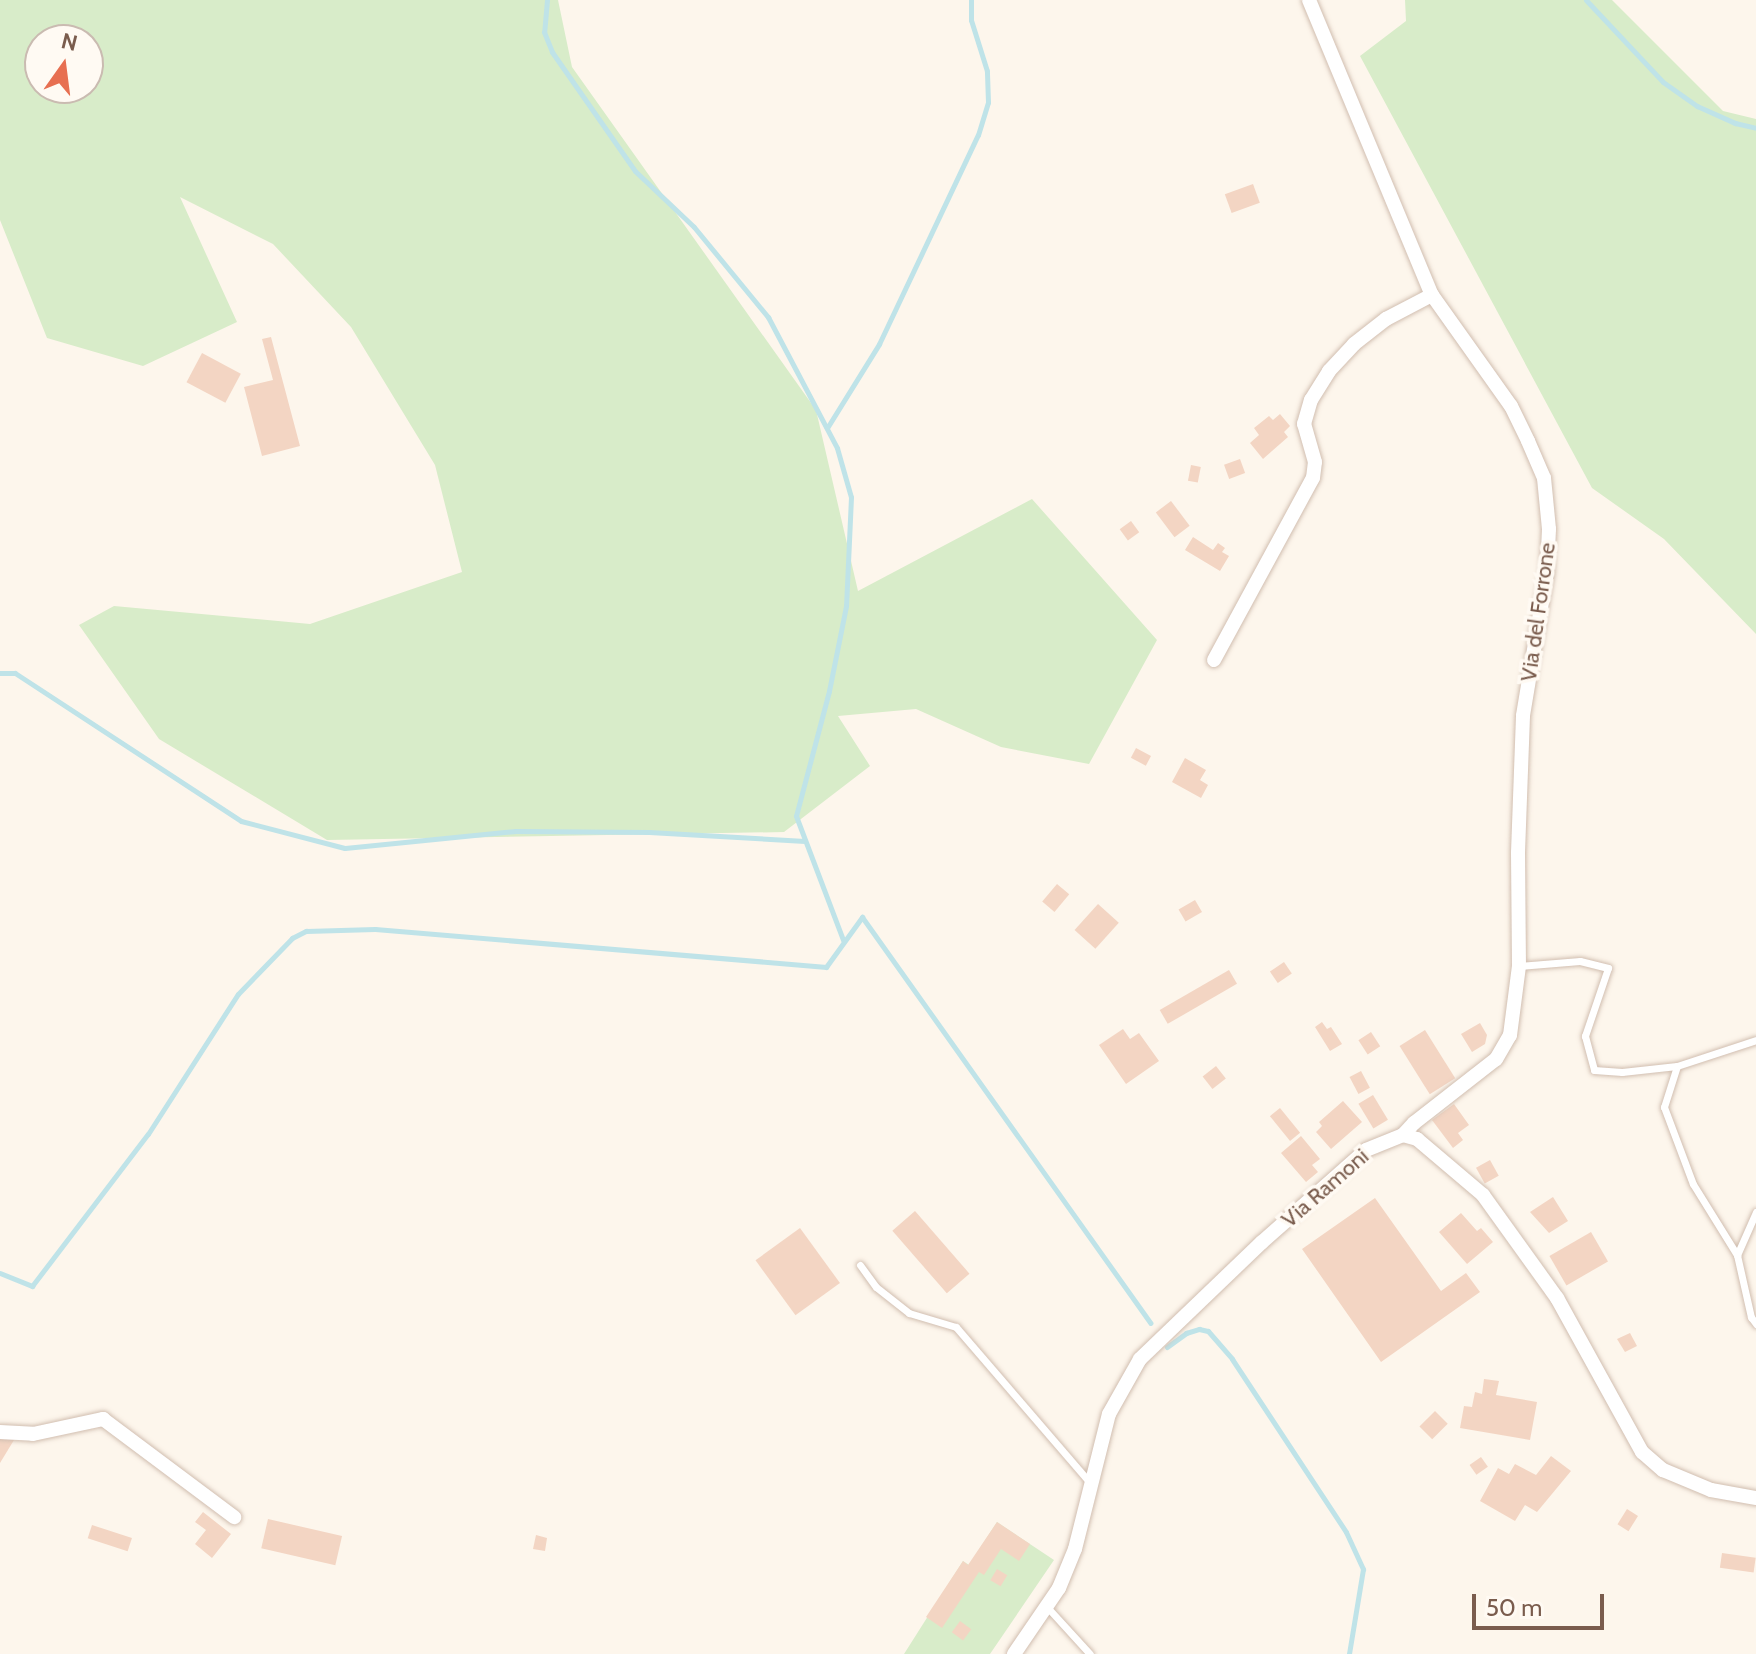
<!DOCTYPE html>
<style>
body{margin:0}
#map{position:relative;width:1756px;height:1654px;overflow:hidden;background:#fdf6ec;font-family:Cabin,sans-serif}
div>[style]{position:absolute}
.green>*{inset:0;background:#d8ecc9}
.stream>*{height:5px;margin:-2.5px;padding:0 2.5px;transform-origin:2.5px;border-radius:2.5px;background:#bfe3e8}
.building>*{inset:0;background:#f3d5c3;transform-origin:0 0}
.roads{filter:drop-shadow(0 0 2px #d1beb0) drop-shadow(0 0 2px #d1beb0)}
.service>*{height:7px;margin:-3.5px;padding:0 3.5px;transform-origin:3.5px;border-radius:3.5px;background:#fff}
.minor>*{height:14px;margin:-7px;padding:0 7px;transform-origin:7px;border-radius:7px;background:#fff}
span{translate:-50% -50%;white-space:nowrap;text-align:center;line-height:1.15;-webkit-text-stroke:7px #fffaf3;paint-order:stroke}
.street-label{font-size:22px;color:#7a5c4d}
.north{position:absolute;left:24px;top:24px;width:80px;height:80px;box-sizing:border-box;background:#fffaf3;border:2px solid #cabbb1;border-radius:50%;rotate:14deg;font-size:22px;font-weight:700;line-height:32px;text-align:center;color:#7a5c4d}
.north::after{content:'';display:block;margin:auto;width:28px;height:36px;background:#e76f51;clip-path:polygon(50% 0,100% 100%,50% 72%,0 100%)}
.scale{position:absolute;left:1472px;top:1594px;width:132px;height:36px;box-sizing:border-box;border:4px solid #7a5c4d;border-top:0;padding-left:10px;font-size:24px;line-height:28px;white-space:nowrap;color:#7a5c4d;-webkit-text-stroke:6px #fffaf3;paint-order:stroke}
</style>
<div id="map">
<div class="green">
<div style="clip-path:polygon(evenodd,0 0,558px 0,572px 67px,816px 410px,858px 591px,1032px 499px,1157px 640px,1089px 764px,1001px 747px,916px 709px,838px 716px,870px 766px,784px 832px,327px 840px,159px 739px,79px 625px,114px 606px,310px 624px,462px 572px,435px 465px,351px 327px,273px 244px,180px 197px,237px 322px,143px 366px,47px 338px,0 220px,0 0,40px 40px,88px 40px,88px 88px,40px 88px,40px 40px)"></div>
<div style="clip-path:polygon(1405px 0,1612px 0,1723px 111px,1756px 119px,1756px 634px,1664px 539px,1592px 488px,1360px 56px,1406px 21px)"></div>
<div style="clip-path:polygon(997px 1522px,1054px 1560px,990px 1654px,904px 1654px,963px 1561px,969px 1565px)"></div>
</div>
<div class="stream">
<div style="left:547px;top:0;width:32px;rotate:95deg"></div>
<div style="left:544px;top:32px;width:22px;rotate:68deg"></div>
<div style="left:552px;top:52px;width:145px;rotate:55.1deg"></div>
<div style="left:635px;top:171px;width:81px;rotate:43.5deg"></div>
<div style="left:694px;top:227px;width:117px;rotate:50.6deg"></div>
<div style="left:768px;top:317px;width:148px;rotate:62.2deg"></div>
<div style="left:837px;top:448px;width:51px;rotate:74.1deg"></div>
<div style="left:851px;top:497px;width:109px;rotate:92.6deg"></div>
<div style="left:846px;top:606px;width:87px;rotate:101.3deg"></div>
<div style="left:829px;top:691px;width:129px;rotate:104.8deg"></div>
<div style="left:796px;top:816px;width:133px;rotate:69.2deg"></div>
<div style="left:1586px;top:0;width:112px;rotate:46.8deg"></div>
<div style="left:1663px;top:82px;width:42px;rotate:35.2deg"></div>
<div style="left:1697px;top:106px;width:42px;rotate:24.1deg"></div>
<div style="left:1735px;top:123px;width:22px;rotate:13deg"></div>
<div style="left:827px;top:428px;width:99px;rotate:-58.2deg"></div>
<div style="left:879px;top:344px;width:231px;rotate:-64.7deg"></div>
<div style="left:978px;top:135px;width:34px;rotate:-73deg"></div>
<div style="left:988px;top:102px;width:31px;rotate:-92deg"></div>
<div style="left:987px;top:71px;width:53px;rotate:-107.4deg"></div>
<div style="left:971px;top:20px;width:20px;rotate:-90deg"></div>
<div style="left:0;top:673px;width:15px"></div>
<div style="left:15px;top:673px;width:270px;rotate:33.2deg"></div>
<div style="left:241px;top:821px;width:107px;rotate:14.6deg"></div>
<div style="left:345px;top:848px;width:172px;rotate:-5.7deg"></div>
<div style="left:516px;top:831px;width:133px;rotate:0.4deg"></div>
<div style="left:649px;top:832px;width:156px;rotate:3.3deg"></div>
<div style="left:0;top:1273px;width:35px;rotate:22deg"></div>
<div style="left:32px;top:1286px;width:191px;rotate:-52.7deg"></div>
<div style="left:148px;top:1134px;width:166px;rotate:-57.3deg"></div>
<div style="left:238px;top:994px;width:78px;rotate:-46deg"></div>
<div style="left:292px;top:938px;width:16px;rotate:-27deg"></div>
<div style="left:306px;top:931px;width:69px;rotate:-1.7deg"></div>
<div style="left:375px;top:929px;width:453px;rotate:4.8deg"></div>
<div style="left:826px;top:967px;width:62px;rotate:-54.2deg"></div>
<div style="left:862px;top:917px;width:498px;rotate:54.6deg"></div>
<div style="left:1167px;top:1347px;width:24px;rotate:-36deg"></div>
<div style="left:1186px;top:1333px;width:14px;rotate:-17deg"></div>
<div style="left:1199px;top:1329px;width:9px;rotate:13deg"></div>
<div style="left:1208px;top:1331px;width:37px;rotate:49deg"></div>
<div style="left:1232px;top:1359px;width:207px;rotate:56.6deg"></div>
<div style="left:1346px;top:1532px;width:41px;rotate:65.3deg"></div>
<div style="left:1363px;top:1569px;width:86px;rotate:99.4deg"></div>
</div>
<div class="building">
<div style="left:1253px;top:184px;width:20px;height:30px;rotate:70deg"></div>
<div style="clip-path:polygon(271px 337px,300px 446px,262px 456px,244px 387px,273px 380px,262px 339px)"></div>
<div style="left:202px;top:353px;width:44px;height:33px;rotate:28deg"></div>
<div style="clip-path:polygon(1280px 414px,1290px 426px,1284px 432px,1288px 437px,1263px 459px,1250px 443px,1259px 435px,1254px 428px,1269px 416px,1273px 420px)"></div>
<div style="left:1240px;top:459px;width:15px;height:17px;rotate:70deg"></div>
<div style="left:1191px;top:465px;width:10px;height:16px;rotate:11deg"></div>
<div style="left:1171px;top:501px;width:31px;height:19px;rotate:53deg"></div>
<div style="left:1131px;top:521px;width:14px;height:14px;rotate:54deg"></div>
<div style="clip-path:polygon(1193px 537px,1213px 550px,1218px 543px,1225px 548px,1222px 552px,1229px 556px,1220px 571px,1185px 550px)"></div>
<div style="left:1136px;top:748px;width:17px;height:11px;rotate:28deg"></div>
<div style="clip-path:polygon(1185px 758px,1206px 770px,1200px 780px,1208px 785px,1201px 798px,1172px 782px)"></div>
<div style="left:1057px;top:884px;width:16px;height:23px;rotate:40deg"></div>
<div style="left:1195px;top:900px;width:14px;height:19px;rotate:60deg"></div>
<div style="left:1098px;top:904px;width:28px;height:35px;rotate:42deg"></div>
<div style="left:1284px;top:962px;width:14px;height:17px;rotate:56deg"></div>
<div style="left:1229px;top:970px;width:16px;height:80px;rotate:60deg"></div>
<div style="clip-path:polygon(1322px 1022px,1327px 1029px,1331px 1027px,1342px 1044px,1330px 1051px,1315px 1027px)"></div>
<div style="clip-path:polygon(1480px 1023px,1487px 1035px,1485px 1044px,1472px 1052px,1461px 1034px)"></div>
<div style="clip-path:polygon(1123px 1029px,1130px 1039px,1139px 1033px,1159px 1061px,1126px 1084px,1099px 1045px)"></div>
<div style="left:1425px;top:1030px;width:57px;height:30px;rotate:58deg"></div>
<div style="left:1371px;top:1032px;width:17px;height:15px;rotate:57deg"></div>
<div style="left:1216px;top:1066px;width:16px;height:17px;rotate:52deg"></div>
<div style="left:1361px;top:1071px;width:19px;height:13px;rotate:62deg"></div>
<div style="left:1373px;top:1095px;width:29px;height:17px;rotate:59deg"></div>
<div style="clip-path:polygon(1343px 1101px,1362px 1122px,1331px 1149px,1316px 1132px,1322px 1126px,1319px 1122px)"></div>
<div style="clip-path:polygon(1454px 1104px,1469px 1125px,1458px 1133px,1463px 1140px,1453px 1148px,1432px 1120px)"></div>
<div style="left:1280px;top:1108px;width:32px;height:13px;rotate:51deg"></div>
<div style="clip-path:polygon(1301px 1136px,1320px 1159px,1312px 1165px,1318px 1172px,1306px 1182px,1281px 1153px)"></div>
<div style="left:1490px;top:1160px;width:18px;height:16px;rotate:61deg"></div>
<div style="clip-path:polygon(1553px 1197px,1568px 1221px,1549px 1233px,1530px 1212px)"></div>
<div style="clip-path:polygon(1375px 1198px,1441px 1291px,1466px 1273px,1480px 1292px,1381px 1362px,1302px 1249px)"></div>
<div style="left:915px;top:1211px;width:83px;height:30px;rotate:49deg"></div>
<div style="clip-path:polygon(1461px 1213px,1477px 1231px,1481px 1228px,1493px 1242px,1467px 1264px,1439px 1232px)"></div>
<div style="left:800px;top:1228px;width:68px;height:55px;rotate:54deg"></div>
<div style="left:1591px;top:1232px;width:34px;height:48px;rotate:60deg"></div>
<div style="clip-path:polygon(1630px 1333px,1637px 1346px,1625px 1352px,1617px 1339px)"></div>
<div style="clip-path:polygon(1484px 1379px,1499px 1381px,1496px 1395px,1537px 1402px,1530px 1440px,1460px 1428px,1464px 1406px,1472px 1407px,1475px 1392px,1482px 1394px)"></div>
<div style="left:1435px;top:1411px;width:18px;height:22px;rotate:45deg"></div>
<div style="clip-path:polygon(0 1439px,14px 1440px,0 1463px)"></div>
<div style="clip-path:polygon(1551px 1456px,1571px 1471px,1537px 1512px,1525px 1505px,1515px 1521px,1480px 1501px,1498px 1468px,1509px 1474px,1515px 1464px,1536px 1475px)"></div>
<div style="left:1481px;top:1457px;width:12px;height:14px;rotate:55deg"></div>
<div style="left:1627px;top:1509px;width:13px;height:18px;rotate:32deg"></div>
<div style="clip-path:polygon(203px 1512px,231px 1534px,212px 1558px,195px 1544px,206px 1530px,195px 1522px)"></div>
<div style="left:268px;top:1519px;width:76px;height:30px;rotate:13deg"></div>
<div style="clip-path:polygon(997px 1522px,1030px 1544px,1019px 1561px,1001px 1549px,984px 1575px,979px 1572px,942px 1628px,926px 1617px,963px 1561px,968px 1565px)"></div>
<div style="left:92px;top:1525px;width:42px;height:14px;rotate:18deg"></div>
<div style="clip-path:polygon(536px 1535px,547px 1538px,545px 1551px,533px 1549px)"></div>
<div style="left:1722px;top:1553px;width:34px;height:15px;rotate:8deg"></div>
<div style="left:997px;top:1569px;width:12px;height:13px;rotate:31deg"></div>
<div style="left:960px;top:1621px;width:14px;height:14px;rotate:36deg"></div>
</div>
<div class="roads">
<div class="service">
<div style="left:1519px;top:966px;width:61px;rotate:-4.7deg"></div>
<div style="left:1580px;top:961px;width:29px;rotate:14deg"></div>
<div style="left:1608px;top:968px;width:72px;rotate:108.7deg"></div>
<div style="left:1585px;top:1036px;width:35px;rotate:75deg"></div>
<div style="left:1594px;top:1070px;width:28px;rotate:4deg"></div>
<div style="left:1622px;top:1072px;width:55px;rotate:-6.2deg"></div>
<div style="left:1677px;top:1066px;width:83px;rotate:-18.2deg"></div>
<div style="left:1677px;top:1066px;width:43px;rotate:107.6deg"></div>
<div style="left:1664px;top:1107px;width:82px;rotate:69.4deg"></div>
<div style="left:1693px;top:1184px;width:84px;rotate:58.2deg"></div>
<div style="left:1756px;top:1212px;width:47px;rotate:113.8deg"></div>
<div style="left:1737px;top:1255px;width:64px;rotate:77.3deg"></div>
<div style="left:1751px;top:1317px;width:9px;rotate:54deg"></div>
<div style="left:860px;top:1265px;width:27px;rotate:54deg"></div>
<div style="left:876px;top:1287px;width:42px;rotate:38.2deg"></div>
<div style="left:909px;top:1313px;width:49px;rotate:16.6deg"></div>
<div style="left:956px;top:1327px;width:206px;rotate:49.3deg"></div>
<div style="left:1048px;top:1608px;width:62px;rotate:47.6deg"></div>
</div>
<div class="minor">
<div style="left:1309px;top:0;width:320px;rotate:67.4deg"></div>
<div style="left:1432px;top:295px;width:136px;rotate:54.6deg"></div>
<div style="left:1511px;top:406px;width:39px;rotate:64deg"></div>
<div style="left:1528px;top:441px;width:40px;rotate:66.6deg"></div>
<div style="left:1544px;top:478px;width:51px;rotate:84.4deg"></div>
<div style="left:1549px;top:529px;width:43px;rotate:92.7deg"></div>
<div style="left:1547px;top:572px;width:146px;rotate:99.5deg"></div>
<div style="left:1523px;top:716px;width:137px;rotate:92.1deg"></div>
<div style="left:1518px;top:853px;width:113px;rotate:89.5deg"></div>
<div style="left:1519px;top:966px;width:70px;rotate:97.4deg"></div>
<div style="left:1510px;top:1035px;width:28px;rotate:120deg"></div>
<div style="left:1496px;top:1059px;width:104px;rotate:142deg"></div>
<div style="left:1414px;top:1123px;width:16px;rotate:133deg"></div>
<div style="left:1214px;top:660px;width:207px;rotate:-61.5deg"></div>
<div style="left:1313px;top:478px;width:16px;rotate:-83deg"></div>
<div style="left:1315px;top:462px;width:40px;rotate:-106deg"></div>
<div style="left:1304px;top:424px;width:25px;rotate:-74deg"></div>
<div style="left:1311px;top:400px;width:34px;rotate:-58deg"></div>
<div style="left:1329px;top:371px;width:37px;rotate:-47deg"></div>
<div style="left:1354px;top:344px;width:41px;rotate:-38deg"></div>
<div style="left:1386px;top:319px;width:52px;rotate:-27.6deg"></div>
<div style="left:0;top:1432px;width:33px;rotate:3deg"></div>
<div style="left:33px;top:1434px;width:72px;rotate:-12.1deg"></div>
<div style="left:103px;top:1419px;width:164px;rotate:36.8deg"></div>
<div style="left:1014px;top:1654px;width:80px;rotate:-55.7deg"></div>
<div style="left:1059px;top:1588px;width:42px;rotate:-67.7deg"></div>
<div style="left:1075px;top:1549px;width:139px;rotate:-75.9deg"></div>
<div style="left:1109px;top:1414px;width:63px;rotate:-60.6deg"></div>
<div style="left:1140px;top:1359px;width:168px;rotate:-43.8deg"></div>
<div style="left:1261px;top:1243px;width:140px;rotate:-41.5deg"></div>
<div style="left:1366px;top:1150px;width:40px;rotate:-22deg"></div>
<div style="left:1403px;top:1135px;width:15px;rotate:16deg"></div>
<div style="left:1417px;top:1139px;width:87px;rotate:40.3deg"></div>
<div style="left:1483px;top:1195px;width:127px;rotate:54.3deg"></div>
<div style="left:1557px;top:1298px;width:176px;rotate:61.1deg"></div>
<div style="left:1642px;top:1452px;width:28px;rotate:41deg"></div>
<div style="left:1663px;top:1470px;width:52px;rotate:22.6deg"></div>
<div style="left:1711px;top:1490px;width:46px;rotate:10.1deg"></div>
</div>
</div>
<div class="street-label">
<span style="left:1538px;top:612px;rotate:-82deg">Via del Forrone</span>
<span style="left:1325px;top:1188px;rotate:-41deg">Via Ramoni</span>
</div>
<div class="north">N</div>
<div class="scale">50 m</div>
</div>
